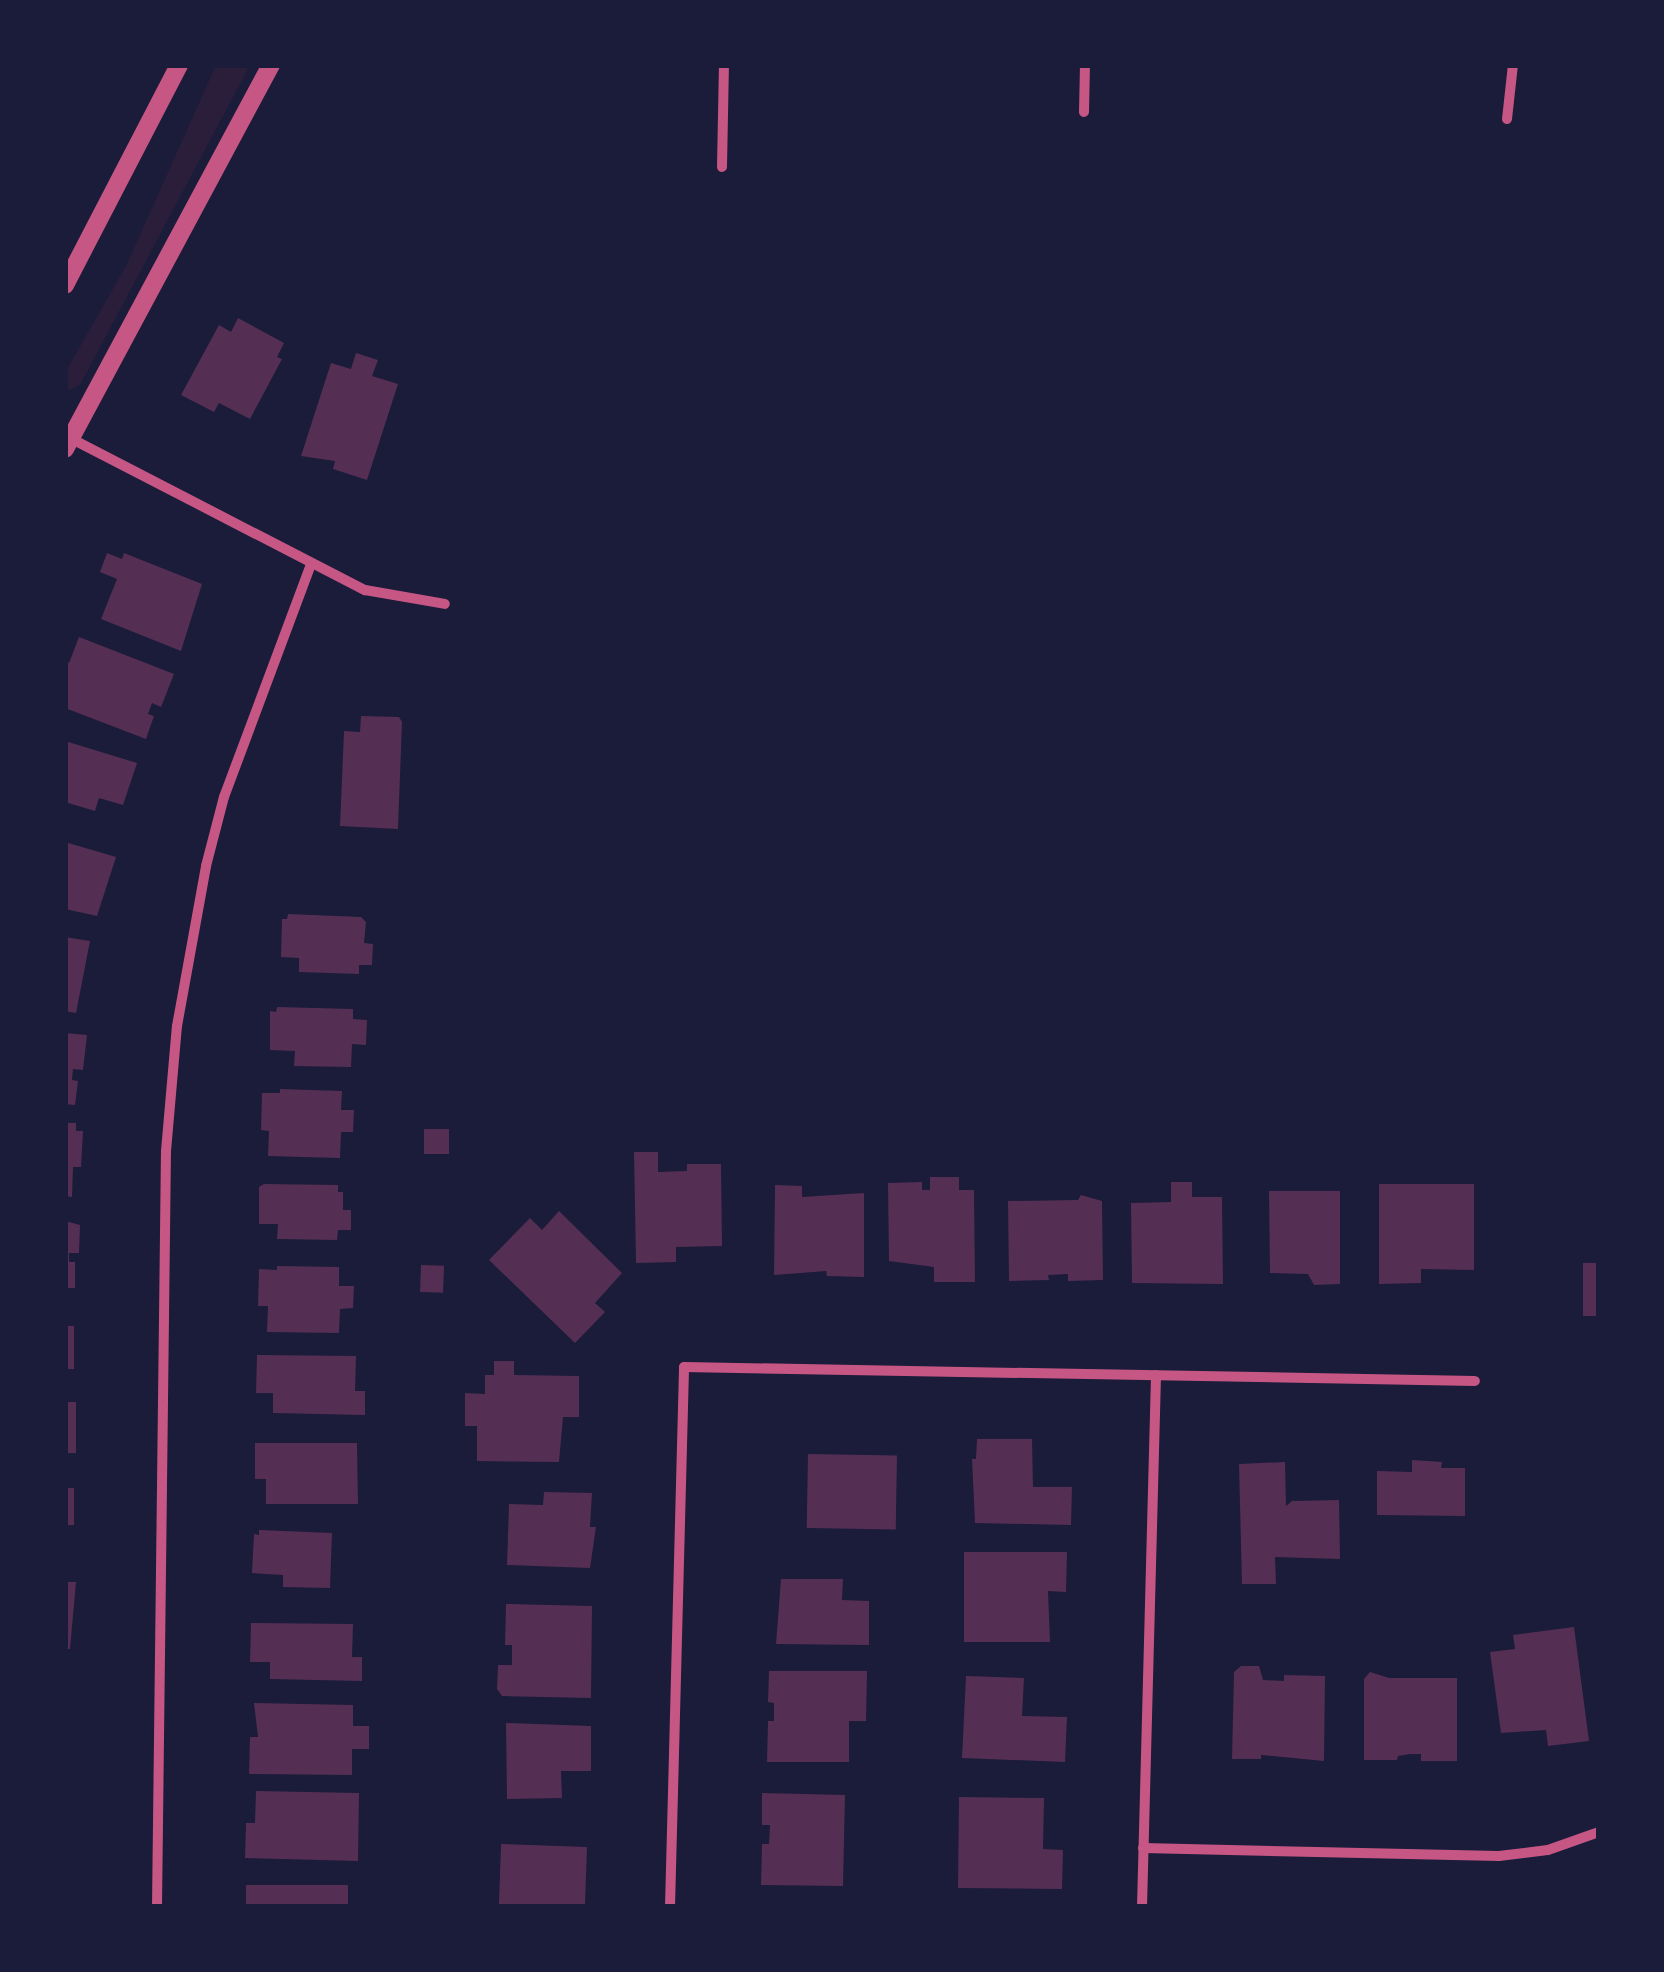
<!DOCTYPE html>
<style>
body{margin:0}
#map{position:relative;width:1664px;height:1972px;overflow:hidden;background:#1b1b3a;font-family:Helvetica,sans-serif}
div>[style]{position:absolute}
.green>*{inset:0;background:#2a1e3b}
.building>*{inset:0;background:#542f53;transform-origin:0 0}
.minor>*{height:10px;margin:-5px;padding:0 5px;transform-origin:5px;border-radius:5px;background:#c65784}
.tertiary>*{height:18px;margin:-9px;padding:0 9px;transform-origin:9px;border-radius:9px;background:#c65784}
span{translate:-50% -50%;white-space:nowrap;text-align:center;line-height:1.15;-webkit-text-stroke:10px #1b1b3a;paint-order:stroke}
.frame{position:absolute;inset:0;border:68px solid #1b1b3a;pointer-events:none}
</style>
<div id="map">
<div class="green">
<div style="clip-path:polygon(216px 65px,250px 65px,80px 385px,70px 390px,65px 387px,66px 371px,126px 266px)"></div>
</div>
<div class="building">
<div style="clip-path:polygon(238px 318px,284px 343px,277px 357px,282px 359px,250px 419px,219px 403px,214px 412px,181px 395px,219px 325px,231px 332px)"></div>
<div style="clip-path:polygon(356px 353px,378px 360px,372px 376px,398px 384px,367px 480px,333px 469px,335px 461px,301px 456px,331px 363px,351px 369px)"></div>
<div style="clip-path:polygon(107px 553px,122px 559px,124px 553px,202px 584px,181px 651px,101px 619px,117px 579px,100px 572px)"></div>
<div style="clip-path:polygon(79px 637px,174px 674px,161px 707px,152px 703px,148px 714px,154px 716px,146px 739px,65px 708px,65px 661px,69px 663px)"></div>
<div style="clip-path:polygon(361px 716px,399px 717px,402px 722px,398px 829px,340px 826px,344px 731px,360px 732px)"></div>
<div style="clip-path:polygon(65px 741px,137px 763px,123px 805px,99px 798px,95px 811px,65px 802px)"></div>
<div style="clip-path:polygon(65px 842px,116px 857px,97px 916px,65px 909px)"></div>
<div style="clip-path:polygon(288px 914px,361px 917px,366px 922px,364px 943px,373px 944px,372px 965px,359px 965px,359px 974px,299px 972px,299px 958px,281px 957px,282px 919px,287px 919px)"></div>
<div style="clip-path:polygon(65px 937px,90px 941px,76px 1013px,65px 1011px)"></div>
<div style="clip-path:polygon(277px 1007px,353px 1009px,353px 1019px,367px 1020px,366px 1045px,352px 1044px,351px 1067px,294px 1066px,295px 1051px,270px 1050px,270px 1011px,276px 1012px)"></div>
<div style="clip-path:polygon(65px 1033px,87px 1035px,83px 1070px,73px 1069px,72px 1080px,78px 1081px,75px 1105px,65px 1104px)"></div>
<div style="clip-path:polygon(280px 1089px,342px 1091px,341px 1110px,354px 1110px,353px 1132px,341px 1132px,340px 1158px,268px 1156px,269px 1131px,261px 1130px,262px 1093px,280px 1093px)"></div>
<div style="clip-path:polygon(65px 1123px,76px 1123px,76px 1131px,83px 1131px,81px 1167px,73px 1167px,72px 1197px,65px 1196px)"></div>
<div style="left:424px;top:1129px;width:25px;height:25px"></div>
<div style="clip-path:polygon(634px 1152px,658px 1152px,658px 1172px,687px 1171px,687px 1164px,721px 1164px,722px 1246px,676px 1247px,676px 1262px,636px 1263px)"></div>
<div style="clip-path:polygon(930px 1177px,959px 1177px,959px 1190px,974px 1190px,975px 1282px,934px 1282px,934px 1267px,889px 1261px,888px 1183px,922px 1182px,922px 1190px,930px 1190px)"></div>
<div style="clip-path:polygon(1171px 1182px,1192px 1182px,1192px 1197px,1222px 1197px,1223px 1284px,1132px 1283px,1131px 1203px,1171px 1202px)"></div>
<div style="clip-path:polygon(264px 1184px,338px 1185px,338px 1192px,343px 1192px,343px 1210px,351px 1210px,351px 1230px,338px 1230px,337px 1240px,277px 1239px,278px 1224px,259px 1224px,259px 1187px)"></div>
<div style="clip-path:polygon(1379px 1184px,1474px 1184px,1474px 1270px,1421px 1269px,1421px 1283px,1379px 1284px)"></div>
<div style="clip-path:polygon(775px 1185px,802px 1186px,802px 1197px,864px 1193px,864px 1277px,827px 1276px,826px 1271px,774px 1275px)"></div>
<div style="clip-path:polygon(1269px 1191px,1340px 1191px,1340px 1284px,1314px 1285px,1308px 1274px,1270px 1273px)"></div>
<div style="clip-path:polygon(1081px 1195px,1102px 1201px,1103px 1280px,1068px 1281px,1068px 1274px,1048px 1275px,1049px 1280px,1009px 1281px,1008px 1201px,1078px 1200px)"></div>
<div style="clip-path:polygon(559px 1211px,622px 1273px,595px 1303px,605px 1312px,575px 1343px,489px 1260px,530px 1218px,542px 1230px)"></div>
<div style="clip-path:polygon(65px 1221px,80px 1225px,79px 1253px,69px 1253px,69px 1262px,75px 1262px,75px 1288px,65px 1288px)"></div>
<div style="left:1583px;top:1263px;width:16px;height:53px"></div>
<div style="left:421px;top:1265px;width:23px;height:27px;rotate:2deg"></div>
<div style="clip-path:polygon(277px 1266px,339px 1267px,339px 1286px,354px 1286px,353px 1308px,340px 1309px,339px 1333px,267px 1332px,268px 1306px,258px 1306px,259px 1269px,277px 1270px)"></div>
<div style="left:65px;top:1326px;width:9px;height:43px"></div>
<div style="clip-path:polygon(257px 1355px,356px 1356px,355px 1391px,365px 1391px,365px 1415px,273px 1413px,273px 1393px,256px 1393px)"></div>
<div style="clip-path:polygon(494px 1361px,514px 1361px,514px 1375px,579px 1376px,579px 1417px,563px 1417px,559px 1462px,477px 1461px,477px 1426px,465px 1426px,465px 1393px,485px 1394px,485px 1375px,494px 1375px)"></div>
<div style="left:65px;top:1402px;width:11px;height:51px"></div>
<div style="clip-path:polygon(977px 1439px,1032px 1439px,1033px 1487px,1072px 1487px,1071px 1525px,975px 1523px,972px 1459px,976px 1459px)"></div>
<div style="clip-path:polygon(255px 1443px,357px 1443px,358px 1504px,266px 1504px,266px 1479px,255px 1479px)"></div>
<div style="left:808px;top:1454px;width:89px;height:74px;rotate:1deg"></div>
<div style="clip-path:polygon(1412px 1460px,1442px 1462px,1441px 1468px,1465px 1468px,1465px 1516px,1377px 1515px,1377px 1471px,1412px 1472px)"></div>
<div style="clip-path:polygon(1285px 1462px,1286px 1506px,1292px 1501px,1339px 1500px,1340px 1559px,1275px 1557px,1276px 1584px,1242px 1584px,1239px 1464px)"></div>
<div style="left:65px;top:1488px;width:9px;height:37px"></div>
<div style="clip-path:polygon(544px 1492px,592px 1493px,590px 1527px,596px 1527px,590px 1568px,507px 1565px,509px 1504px,543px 1505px)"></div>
<div style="clip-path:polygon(259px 1530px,332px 1533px,330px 1588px,283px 1587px,283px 1575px,252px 1573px,254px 1534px,259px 1535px)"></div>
<div style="clip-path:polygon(964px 1552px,1067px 1552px,1066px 1592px,1048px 1591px,1050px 1642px,964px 1642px)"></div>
<div style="clip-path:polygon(781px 1579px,843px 1579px,842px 1600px,869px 1601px,869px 1645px,776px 1644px)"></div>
<div style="clip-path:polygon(65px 1582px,76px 1582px,70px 1649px,65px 1649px)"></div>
<div style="clip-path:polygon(506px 1604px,592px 1606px,591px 1698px,502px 1696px,497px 1689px,498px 1665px,512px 1665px,512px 1645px,505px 1645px)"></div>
<div style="clip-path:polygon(251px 1623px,353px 1624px,352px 1657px,362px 1657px,362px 1681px,270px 1679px,270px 1662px,250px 1662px)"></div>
<div style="clip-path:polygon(1574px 1627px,1589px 1741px,1548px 1746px,1546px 1730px,1501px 1733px,1490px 1652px,1515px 1649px,1513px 1635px)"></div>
<div style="clip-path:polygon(1241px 1666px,1259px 1666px,1263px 1680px,1284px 1681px,1284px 1675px,1325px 1676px,1324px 1761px,1261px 1755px,1261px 1759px,1232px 1759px,1234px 1672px)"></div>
<div style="clip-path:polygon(769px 1671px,867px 1671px,866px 1721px,849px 1721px,849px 1762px,767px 1762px,768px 1721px,774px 1721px,774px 1703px,768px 1702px)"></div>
<div style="clip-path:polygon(1370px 1672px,1389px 1678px,1457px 1678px,1457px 1761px,1421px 1761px,1421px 1754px,1410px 1754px,1398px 1756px,1397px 1760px,1364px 1760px,1364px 1679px)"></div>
<div style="clip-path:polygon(966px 1676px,1024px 1678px,1022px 1716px,1067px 1717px,1065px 1762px,962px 1758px)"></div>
<div style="clip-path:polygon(254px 1703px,353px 1705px,353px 1726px,369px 1726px,369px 1749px,352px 1749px,352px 1775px,249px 1774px,250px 1737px,258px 1737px)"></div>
<div style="clip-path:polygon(506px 1723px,591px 1726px,591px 1771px,561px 1771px,562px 1798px,507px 1799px)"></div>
<div style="clip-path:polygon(256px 1791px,359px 1793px,358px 1861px,245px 1858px,246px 1823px,255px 1823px)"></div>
<div style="clip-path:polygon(762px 1793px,845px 1795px,843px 1886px,761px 1885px,762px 1844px,769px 1844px,770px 1825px,762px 1825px)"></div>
<div style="clip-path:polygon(959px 1797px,1044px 1798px,1043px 1849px,1063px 1850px,1062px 1889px,958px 1888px)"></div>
<div style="left:587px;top:1847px;width:60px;height:86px;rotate:92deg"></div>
<div style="left:246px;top:1885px;width:102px;height:22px"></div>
</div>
<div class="minor">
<div style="left:1084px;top:112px;width:47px;rotate:-88.8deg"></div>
<div style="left:1507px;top:119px;width:54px;rotate:-83.7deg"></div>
<div style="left:722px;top:167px;width:102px;rotate:-88.9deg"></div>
<div style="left:70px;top:438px;width:332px;rotate:27.3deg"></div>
<div style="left:365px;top:590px;width:81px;rotate:9.9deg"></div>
<div style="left:1143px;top:1848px;width:356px;rotate:1.3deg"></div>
<div style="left:1499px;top:1856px;width:49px;rotate:-7deg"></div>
<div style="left:1548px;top:1850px;width:54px;rotate:-19.4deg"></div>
<div style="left:157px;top:1907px;width:756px;rotate:-89.32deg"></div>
<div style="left:166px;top:1151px;width:125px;rotate:-85deg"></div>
<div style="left:177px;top:1026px;width:163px;rotate:-79.7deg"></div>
<div style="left:206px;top:866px;width:71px;rotate:-75.4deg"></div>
<div style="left:224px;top:797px;width:249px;rotate:-69.5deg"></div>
<div style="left:670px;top:1907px;width:540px;rotate:-88.51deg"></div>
<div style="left:684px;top:1367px;width:791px;rotate:1.01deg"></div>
<div style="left:1142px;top:1907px;width:532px;rotate:-88.49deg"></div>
</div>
<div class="tertiary">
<div style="left:65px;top:285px;width:248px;rotate:-62.6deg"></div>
<div style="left:65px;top:449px;width:436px;rotate:-61.8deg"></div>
</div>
<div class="frame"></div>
</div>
